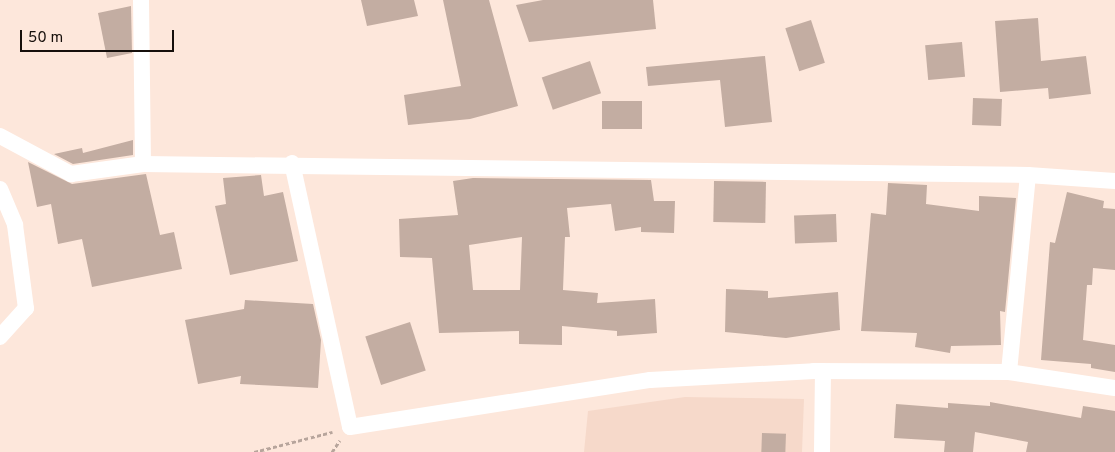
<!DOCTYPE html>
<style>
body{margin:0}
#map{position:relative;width:1115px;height:452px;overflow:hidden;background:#fde7db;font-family:Overpass,sans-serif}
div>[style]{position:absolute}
.built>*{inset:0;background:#f6d9ca}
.building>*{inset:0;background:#c3ada2;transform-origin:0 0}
.path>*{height:3px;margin-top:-1.5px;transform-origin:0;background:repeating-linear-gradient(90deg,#b7a59c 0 4px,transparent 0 6.5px)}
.street>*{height:16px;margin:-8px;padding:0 8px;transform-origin:8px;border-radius:8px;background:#fff}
span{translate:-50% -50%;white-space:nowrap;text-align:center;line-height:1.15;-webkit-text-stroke:4px #fde7db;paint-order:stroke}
.scale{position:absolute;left:20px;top:30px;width:154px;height:22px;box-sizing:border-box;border:2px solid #160f0b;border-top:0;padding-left:6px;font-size:15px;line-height:18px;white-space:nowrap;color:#160f0b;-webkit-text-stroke:4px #fde7db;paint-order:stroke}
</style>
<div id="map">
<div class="built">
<div style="clip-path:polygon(685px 397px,804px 399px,802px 452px,584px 452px,588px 411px)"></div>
</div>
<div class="building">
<div style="clip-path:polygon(361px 0,414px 0,418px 16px,367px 26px)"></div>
<div style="clip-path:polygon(443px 0,489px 0,518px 106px,470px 119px,408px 125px,404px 95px,461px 86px)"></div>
<div style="clip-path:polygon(543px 0,653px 0,656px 29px,529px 42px,516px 5px)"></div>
<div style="clip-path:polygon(131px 6px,132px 53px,107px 58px,98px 13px)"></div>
<div style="clip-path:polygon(1038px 18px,1041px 61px,1086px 56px,1091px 94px,1049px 99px,1048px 88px,1000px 92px,995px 21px)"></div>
<div style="left:811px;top:20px;width:45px;height:27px;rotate:72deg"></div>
<div style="left:962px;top:42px;width:35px;height:37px;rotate:85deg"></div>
<div style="clip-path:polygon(765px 56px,772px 122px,725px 127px,720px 80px,648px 86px,646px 67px)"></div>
<div style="left:590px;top:61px;width:34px;height:51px;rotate:71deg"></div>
<div style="left:973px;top:98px;width:29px;height:27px;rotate:2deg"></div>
<div style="left:602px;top:101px;width:40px;height:28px"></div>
<div style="clip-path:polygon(133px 140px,133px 155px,73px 164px,54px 154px,82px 148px,83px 153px)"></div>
<div style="clip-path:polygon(28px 162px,72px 184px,146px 174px,160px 235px,174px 232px,182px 269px,92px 287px,82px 239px,58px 244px,51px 204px,37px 207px)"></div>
<div style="clip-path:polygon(261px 175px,264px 196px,283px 192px,298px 261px,230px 275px,215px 206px,226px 204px,223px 178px)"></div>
<div style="clip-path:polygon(evenodd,473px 178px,651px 180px,654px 201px,675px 201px,674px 233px,641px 232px,641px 227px,615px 231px,611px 204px,567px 208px,570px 237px,565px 237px,563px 290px,598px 293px,597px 303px,655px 299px,657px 333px,617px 336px,617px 331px,562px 326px,562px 345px,519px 344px,519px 331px,439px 333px,432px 258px,400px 257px,399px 219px,458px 215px,453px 181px,473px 178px,522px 237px,520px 290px,473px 290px,469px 245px,522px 237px)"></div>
<div style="left:714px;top:181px;width:52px;height:41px;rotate:1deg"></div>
<div style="clip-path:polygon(888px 183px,927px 185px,926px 204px,979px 211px,979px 196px,1016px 198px,1005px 312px,1000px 311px,1001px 345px,951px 346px,950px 353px,915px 347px,917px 333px,861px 331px,871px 213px,886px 215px)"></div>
<div style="clip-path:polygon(1067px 192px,1104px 201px,1103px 208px,1115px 209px,1115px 270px,1093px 268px,1092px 285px,1087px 285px,1083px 340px,1115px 345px,1115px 372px,1091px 368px,1091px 364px,1041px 360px,1050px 242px,1055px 243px)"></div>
<div style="left:836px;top:214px;width:28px;height:42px;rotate:88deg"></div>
<div style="clip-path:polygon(726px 289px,768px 291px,768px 298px,838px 292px,840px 330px,786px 338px,725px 332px)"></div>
<div style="clip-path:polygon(245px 300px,313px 304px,321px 340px,318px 388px,240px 384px,241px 376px,198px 384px,185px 320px,244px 309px)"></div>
<div style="left:410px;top:322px;width:51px;height:47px;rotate:72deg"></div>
<div style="clip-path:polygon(990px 402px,1081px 418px,1083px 406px,1115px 411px,1115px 452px,1026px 452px,1028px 442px,975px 432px,973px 452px,944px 452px,945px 441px,894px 438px,896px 404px,948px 408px,948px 403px,990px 406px)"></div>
<div style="left:762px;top:433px;width:24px;height:19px;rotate:2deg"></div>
</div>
<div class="path">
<div style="left:254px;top:452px;width:81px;rotate:-14.4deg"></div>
<div style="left:332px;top:452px;width:14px;rotate:-56deg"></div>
</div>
<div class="street">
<div style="left:0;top:136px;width:81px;rotate:28.2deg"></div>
<div style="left:71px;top:174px;width:73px;rotate:-7.9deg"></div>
<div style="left:143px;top:164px;width:164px;rotate:-90.7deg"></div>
<div style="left:292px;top:163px;width:270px;rotate:77.6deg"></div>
<div style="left:350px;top:427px;width:304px;rotate:-8.9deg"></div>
<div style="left:650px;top:380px;width:164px;rotate:-3.1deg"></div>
<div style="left:814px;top:371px;width:195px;rotate:0.3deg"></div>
<div style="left:1009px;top:372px;width:107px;rotate:8.6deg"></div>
<div style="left:143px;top:164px;width:885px;rotate:0.71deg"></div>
<div style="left:1028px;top:175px;width:87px;rotate:3.9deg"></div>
<div style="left:0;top:189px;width:39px;rotate:67deg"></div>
<div style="left:15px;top:225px;width:84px;rotate:82.5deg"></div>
<div style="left:26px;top:308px;width:39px;rotate:132deg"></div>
<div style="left:1009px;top:372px;width:198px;rotate:-84.5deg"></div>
<div style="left:822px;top:452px;width:81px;rotate:-89.3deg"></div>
</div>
<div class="scale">50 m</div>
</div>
